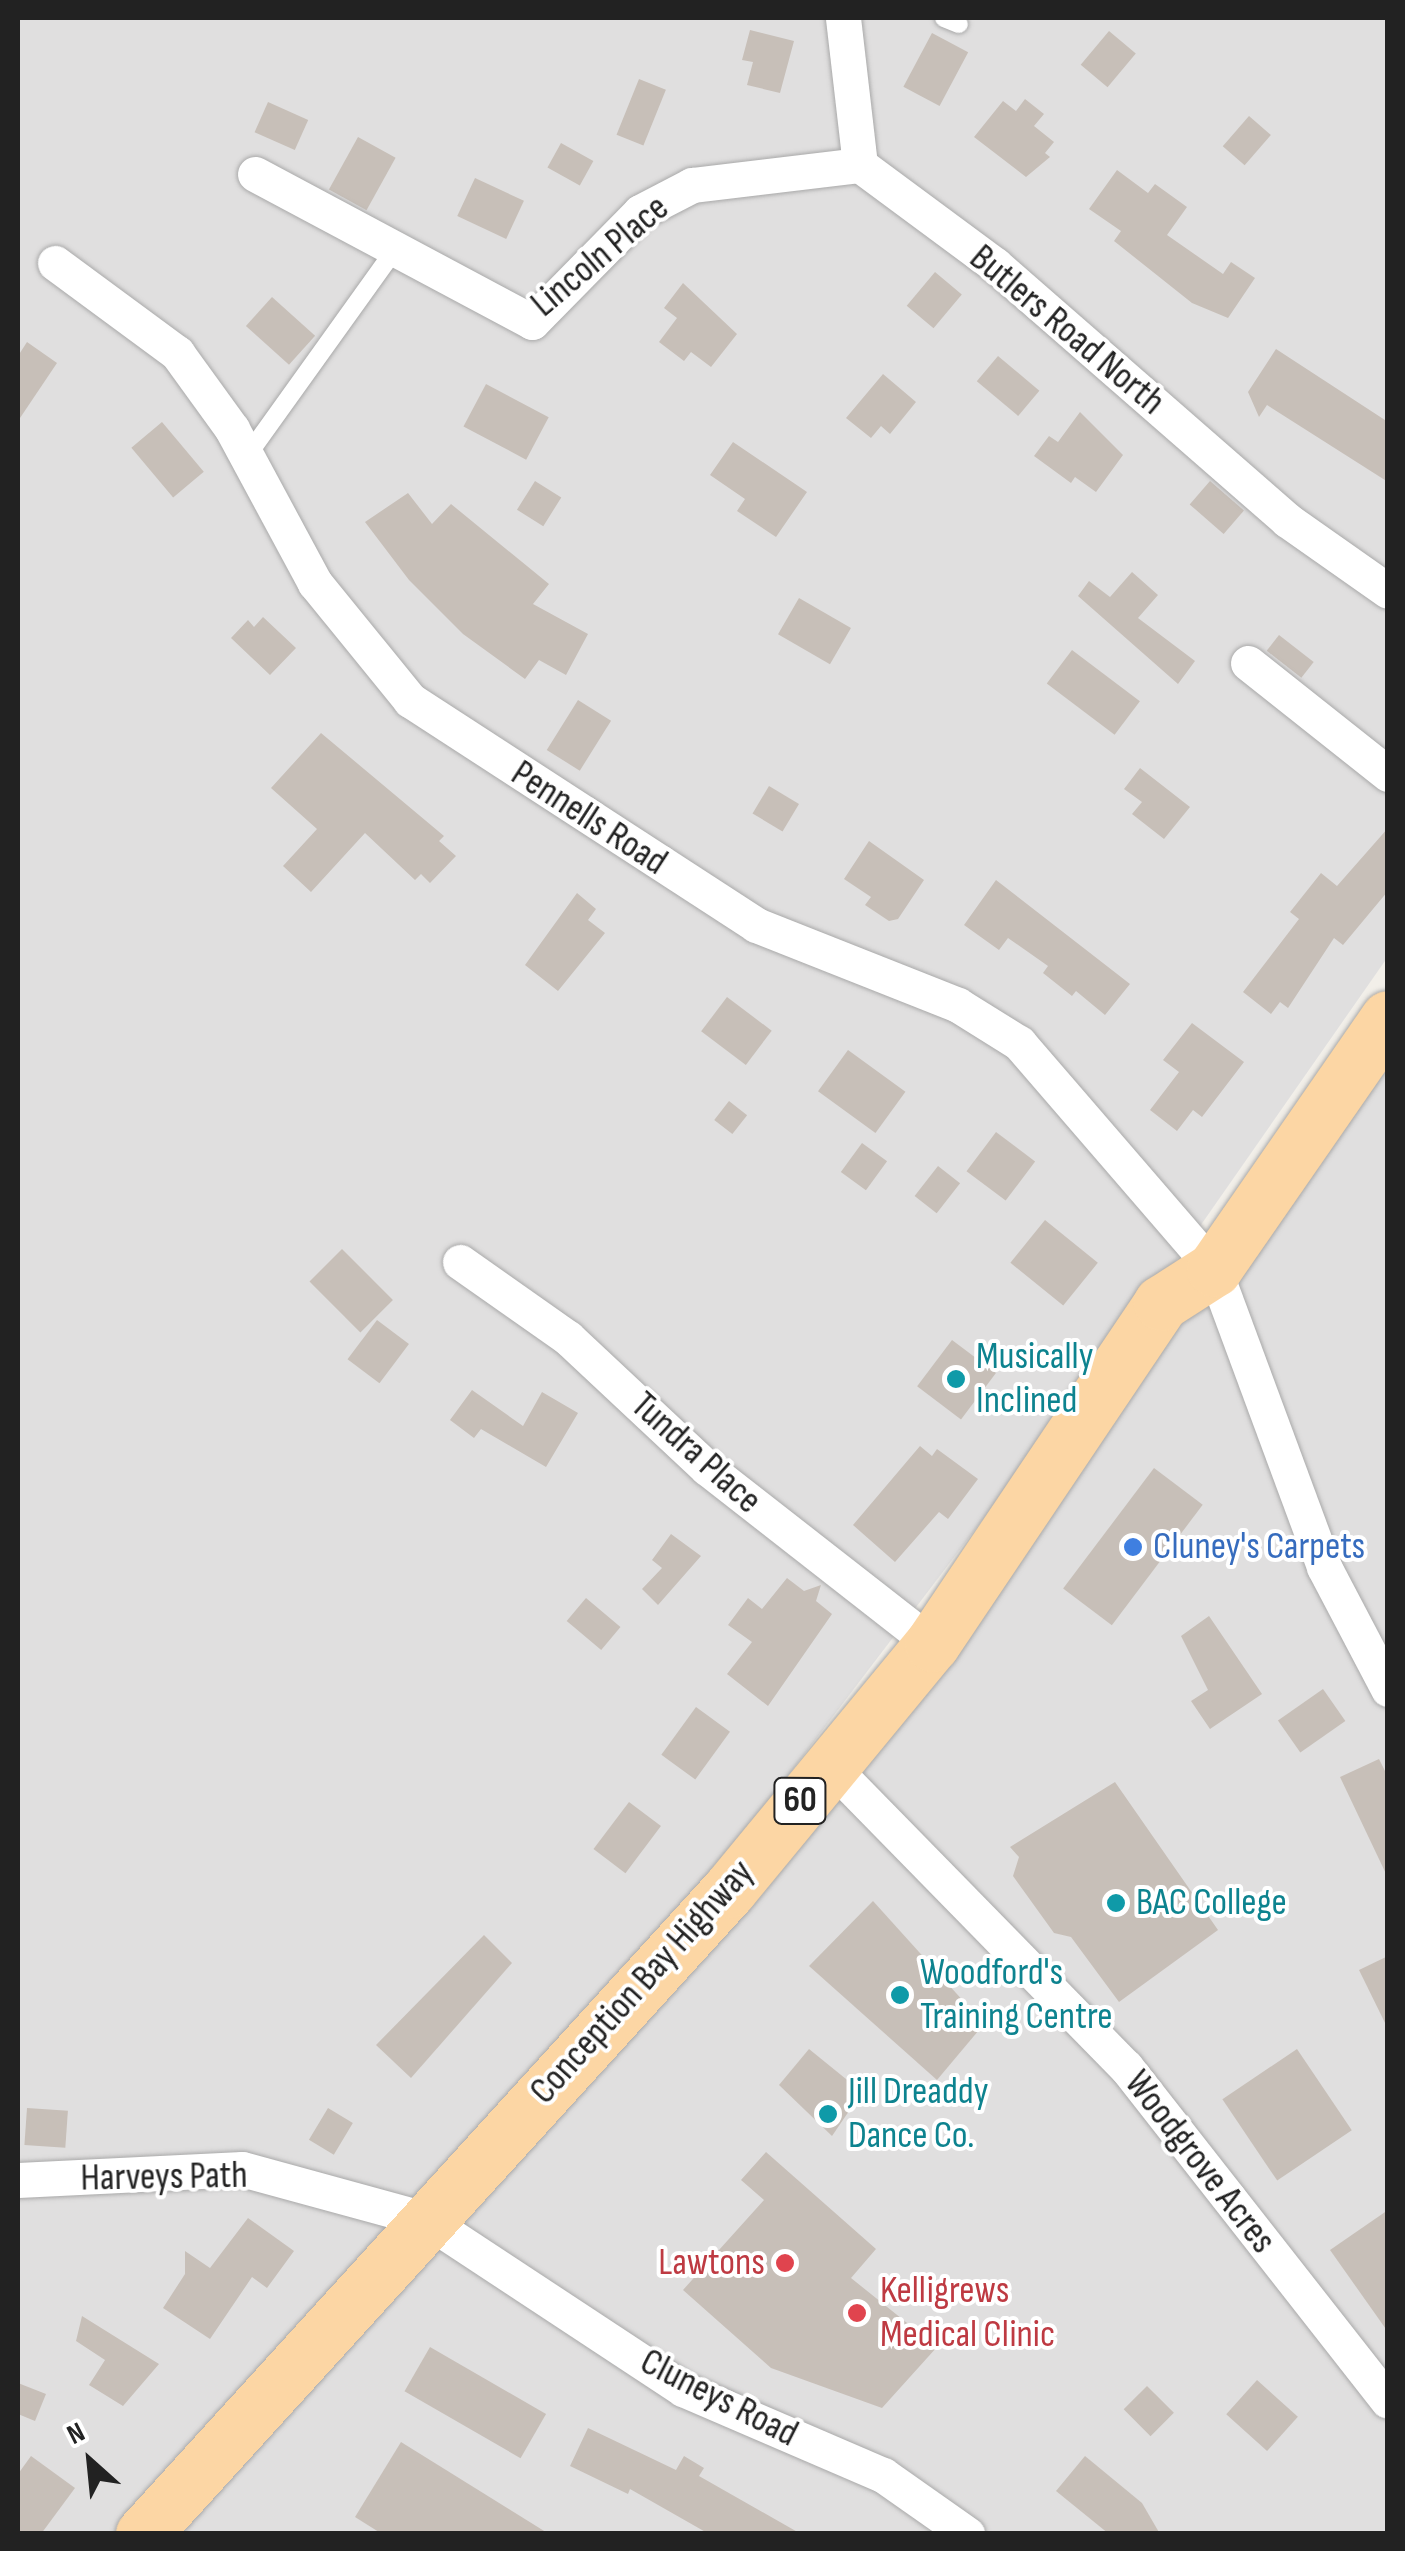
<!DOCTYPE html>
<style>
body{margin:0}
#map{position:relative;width:1405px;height:2551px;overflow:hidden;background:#f2efe9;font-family:"Sofia Sans Condensed",sans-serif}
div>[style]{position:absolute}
.residential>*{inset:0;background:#e0dfdf}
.building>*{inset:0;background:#c7bfb8;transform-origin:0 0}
.roads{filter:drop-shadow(0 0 2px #a9a9a9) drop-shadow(0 0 2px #a9a9a9)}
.service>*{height:18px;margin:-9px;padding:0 9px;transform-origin:9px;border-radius:9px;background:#fff}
.minor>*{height:35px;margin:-17.5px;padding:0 17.5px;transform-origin:17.5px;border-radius:17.5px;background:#fff}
.primary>*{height:55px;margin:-27.5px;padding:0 27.5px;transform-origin:27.5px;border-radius:27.5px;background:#fcd6a4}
.dots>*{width:28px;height:28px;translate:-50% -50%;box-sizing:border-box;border:5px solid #fff;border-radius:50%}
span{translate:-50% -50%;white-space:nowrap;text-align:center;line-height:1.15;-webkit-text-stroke:8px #fff;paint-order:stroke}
.shield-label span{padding:2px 8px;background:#fff;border:2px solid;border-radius:8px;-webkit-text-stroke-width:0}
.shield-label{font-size:35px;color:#222;font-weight:700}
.street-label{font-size:38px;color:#222}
.culture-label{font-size:38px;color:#0d838f}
.left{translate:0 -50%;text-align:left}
.shop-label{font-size:38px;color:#366cbe}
.health-label{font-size:38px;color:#be3a42}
.right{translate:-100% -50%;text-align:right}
.frame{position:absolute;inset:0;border:20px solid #222;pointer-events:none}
.north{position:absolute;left:40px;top:2411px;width:100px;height:100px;-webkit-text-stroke:8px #fff;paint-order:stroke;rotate:333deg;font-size:28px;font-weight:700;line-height:40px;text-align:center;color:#222}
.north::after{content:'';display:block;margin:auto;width:35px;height:45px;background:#222;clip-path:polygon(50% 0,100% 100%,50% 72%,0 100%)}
</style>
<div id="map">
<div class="residential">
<div style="clip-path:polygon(18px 18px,1388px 18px,1387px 958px,1136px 1318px,669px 1932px,126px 2534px,18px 2533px)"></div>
<div style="clip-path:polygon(1387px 1037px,1387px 2533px,170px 2534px,1167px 1338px,1236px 1264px)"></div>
</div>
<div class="building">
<div style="clip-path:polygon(750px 30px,794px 41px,780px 93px,747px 85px,753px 62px,742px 60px)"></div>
<div style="left:1109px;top:31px;width:35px;height:44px;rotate:40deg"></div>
<div style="left:932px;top:33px;width:41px;height:61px;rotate:28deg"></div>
<div style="left:639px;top:79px;width:29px;height:60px;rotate:22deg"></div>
<div style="clip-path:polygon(1025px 99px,1044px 114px,1034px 126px,1054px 142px,1045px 153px,1050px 157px,1026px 177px,974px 137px,1003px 101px,1016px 111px)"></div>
<div style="left:268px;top:102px;width:44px;height:33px;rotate:24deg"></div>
<div style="left:1249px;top:116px;width:29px;height:40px;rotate:41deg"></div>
<div style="left:358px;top:137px;width:43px;height:60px;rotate:29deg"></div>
<div style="left:561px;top:143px;width:37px;height:28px;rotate:29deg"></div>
<div style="clip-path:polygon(1117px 170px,1148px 193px,1155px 184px,1187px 207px,1167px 235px,1223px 274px,1231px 262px,1255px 278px,1228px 318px,1192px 303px,1114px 241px,1121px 231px,1089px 209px)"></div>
<div style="left:475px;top:178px;width:54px;height:42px;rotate:25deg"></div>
<div style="left:935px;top:272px;width:35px;height:44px;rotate:40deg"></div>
<div style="clip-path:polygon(683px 283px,737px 334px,711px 367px,691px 352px,684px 361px,659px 342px,677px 318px,664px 308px)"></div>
<div style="left:272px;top:297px;width:58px;height:39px;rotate:42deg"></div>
<div style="clip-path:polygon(27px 342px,57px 363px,18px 421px,18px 356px)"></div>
<div style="clip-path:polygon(1276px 349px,1388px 422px,1388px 482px,1267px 405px,1259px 417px,1248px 392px)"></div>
<div style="left:998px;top:356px;width:54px;height:33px;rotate:40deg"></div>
<div style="clip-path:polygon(883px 374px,916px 402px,890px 434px,881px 426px,871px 438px,846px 418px)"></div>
<div style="left:486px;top:384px;width:71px;height:48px;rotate:28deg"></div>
<div style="clip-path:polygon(1080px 412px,1123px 455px,1096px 492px,1075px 477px,1071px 483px,1034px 456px,1049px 436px,1058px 442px)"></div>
<div style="left:162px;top:422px;width:65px;height:40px;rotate:50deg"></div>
<div style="clip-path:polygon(733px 442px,807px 492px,776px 537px,737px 511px,745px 499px,710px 475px)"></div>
<div style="left:535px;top:481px;width:31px;height:34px;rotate:32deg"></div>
<div style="left:1210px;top:481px;width:45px;height:31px;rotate:41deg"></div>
<div style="clip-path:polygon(408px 493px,432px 524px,451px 504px,549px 584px,533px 604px,588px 634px,566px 675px,539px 660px,525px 679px,463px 634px,409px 580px,365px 522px)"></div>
<div style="clip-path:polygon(1132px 572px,1158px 595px,1138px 618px,1195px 661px,1178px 684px,1078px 596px,1089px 581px,1110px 597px)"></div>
<div style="left:799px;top:598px;width:60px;height:42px;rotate:30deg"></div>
<div style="clip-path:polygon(263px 617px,296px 648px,270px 675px,231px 638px,248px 620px,254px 627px)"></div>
<div style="left:1279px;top:635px;width:44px;height:20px;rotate:38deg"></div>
<div style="left:1072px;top:650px;width:85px;height:42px;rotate:37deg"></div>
<div style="left:578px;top:700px;width:39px;height:59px;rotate:32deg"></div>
<div style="clip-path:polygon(321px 733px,444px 836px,439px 841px,456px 856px,430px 883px,421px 874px,415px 880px,365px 833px,311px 892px,283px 866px,317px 829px,271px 788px)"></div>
<div style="clip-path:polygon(1140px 768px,1190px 807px,1164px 839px,1132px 814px,1142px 802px,1124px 789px)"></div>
<div style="left:769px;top:786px;width:35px;height:32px;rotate:31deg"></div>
<div style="clip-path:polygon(1388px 828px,1388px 891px,1343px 945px,1334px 938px,1288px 1008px,1280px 1002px,1271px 1014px,1243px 992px,1299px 919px,1290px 912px,1321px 873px,1337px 886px)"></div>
<div style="clip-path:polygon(869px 841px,924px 880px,898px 919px,889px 921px,865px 905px,871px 897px,844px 879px)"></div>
<div style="clip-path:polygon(996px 880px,1130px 984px,1105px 1015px,1076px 991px,1072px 996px,1043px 973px,1048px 966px,1008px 938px,999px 950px,964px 925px)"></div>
<div style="clip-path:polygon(577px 893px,596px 909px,588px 920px,605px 933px,558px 991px,525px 965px)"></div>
<div style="left:727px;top:997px;width:56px;height:43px;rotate:37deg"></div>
<div style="clip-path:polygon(1192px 1023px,1244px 1062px,1202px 1117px,1193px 1110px,1177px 1131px,1150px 1110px,1179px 1072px,1163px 1060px)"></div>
<div style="left:848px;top:1050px;width:71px;height:51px;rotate:36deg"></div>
<div style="left:729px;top:1101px;width:23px;height:24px;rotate:38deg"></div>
<div style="left:996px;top:1132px;width:49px;height:49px;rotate:37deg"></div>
<div style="left:862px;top:1143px;width:31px;height:36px;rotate:36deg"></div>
<div style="left:938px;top:1166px;width:28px;height:38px;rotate:38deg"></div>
<div style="left:1045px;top:1220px;width:68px;height:55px;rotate:39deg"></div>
<div style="left:342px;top:1249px;width:72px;height:46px;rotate:45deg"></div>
<div style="left:377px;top:1320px;width:40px;height:49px;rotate:37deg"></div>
<div style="left:952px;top:1340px;width:55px;height:58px;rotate:37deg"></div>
<div style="clip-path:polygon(472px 1390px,523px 1426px,542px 1392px,578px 1413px,546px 1467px,481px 1429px,474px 1438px,450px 1420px)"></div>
<div style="clip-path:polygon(920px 1446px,932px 1456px,937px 1449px,978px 1479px,948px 1519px,939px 1512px,895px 1562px,853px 1525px)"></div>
<div style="left:1154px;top:1468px;width:61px;height:151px;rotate:37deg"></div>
<div style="clip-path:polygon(671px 1534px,701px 1556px,658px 1605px,642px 1589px,662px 1568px,652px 1560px)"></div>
<div style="clip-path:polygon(787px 1578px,804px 1591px,821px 1585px,816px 1601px,832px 1614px,768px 1706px,727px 1674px,752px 1642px,728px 1625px,748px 1598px,762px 1609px)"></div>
<div style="left:586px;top:1598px;width:45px;height:30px;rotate:40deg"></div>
<div style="clip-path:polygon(1209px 1616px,1262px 1694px,1210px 1729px,1191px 1701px,1208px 1690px,1181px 1636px)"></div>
<div style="left:1323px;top:1689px;width:39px;height:55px;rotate:55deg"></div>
<div style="left:696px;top:1707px;width:42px;height:59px;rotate:36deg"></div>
<div style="clip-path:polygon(1379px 1759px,1388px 1777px,1388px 1878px,1340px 1777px)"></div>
<div style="clip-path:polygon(1115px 1782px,1218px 1930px,1119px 2002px,1071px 1937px,1054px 1933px,1013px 1876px,1019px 1857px,1010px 1847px)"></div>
<div style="left:629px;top:1802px;width:40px;height:59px;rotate:37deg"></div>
<div style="clip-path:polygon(873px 1901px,984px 2024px,937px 2080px,809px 1966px)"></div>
<div style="clip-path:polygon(484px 1935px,512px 1963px,411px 2078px,376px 2045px)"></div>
<div style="clip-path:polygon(1388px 1956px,1388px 2029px,1359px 1970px)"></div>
<div style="clip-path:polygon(809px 2049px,862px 2092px,832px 2136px,779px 2085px)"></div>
<div style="left:1297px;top:2049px;width:98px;height:90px;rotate:56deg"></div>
<div style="left:27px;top:2108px;width:41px;height:37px;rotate:4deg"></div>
<div style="left:328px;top:2108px;width:29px;height:37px;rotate:31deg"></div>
<div style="clip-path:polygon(766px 2152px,876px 2249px,851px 2278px,937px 2347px,882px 2408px,771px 2368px,683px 2290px,764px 2200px,741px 2180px)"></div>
<div style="clip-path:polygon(1388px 2210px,1388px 2332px,1330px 2250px)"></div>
<div style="clip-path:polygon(248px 2218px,294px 2251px,267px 2288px,252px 2277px,210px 2339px,163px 2308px,185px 2274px,185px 2251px,210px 2268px)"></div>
<div style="clip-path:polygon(82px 2316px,159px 2364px,123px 2406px,89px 2385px,105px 2360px,76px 2341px)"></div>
<div style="left:430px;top:2347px;width:134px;height:51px;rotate:30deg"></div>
<div style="left:1257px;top:2380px;width:55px;height:46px;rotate:42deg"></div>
<div style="clip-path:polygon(18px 2383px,46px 2394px,35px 2421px,18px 2414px)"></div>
<div style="left:1147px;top:2386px;width:38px;height:33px;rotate:45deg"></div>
<div style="clip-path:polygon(588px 2428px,676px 2470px,684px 2456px,704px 2468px,699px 2476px,801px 2534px,709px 2534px,630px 2489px,628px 2494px,570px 2466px)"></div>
<div style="clip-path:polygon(401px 2442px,549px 2534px,382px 2534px,355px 2517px)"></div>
<div style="clip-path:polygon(31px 2456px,75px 2488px,41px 2534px,18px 2534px,18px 2474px)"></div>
<div style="clip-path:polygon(1085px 2456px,1142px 2503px,1160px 2534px,1109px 2534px,1056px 2491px)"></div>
</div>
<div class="roads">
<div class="service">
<div style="left:944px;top:18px;width:16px;rotate:22deg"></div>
<div style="left:247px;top:456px;width:251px;rotate:-54.4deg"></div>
</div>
<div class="minor">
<div style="left:843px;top:18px;width:148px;rotate:83.4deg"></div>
<div style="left:860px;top:165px;width:168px;rotate:36.5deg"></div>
<div style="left:995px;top:265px;width:388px;rotate:41.1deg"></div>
<div style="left:1287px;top:520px;width:123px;rotate:35.1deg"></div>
<div style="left:255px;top:174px;width:314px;rotate:28.1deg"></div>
<div style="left:532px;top:322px;width:154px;rotate:-45.5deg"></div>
<div style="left:640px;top:212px;width:59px;rotate:-27.4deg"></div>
<div style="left:692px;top:185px;width:169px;rotate:-6.8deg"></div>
<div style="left:55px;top:263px;width:152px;rotate:36.4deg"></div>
<div style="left:177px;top:353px;width:94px;rotate:54.1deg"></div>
<div style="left:232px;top:429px;width:175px;rotate:61.7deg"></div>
<div style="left:315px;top:583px;width:151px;rotate:50.9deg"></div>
<div style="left:410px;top:700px;width:413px;rotate:33deg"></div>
<div style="left:756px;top:925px;width:217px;rotate:21.6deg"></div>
<div style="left:958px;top:1005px;width:72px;rotate:31.9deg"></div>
<div style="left:1019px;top:1043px;width:298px;rotate:49.2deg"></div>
<div style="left:1214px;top:1269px;width:318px;rotate:69.7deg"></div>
<div style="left:1324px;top:1567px;width:138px;rotate:62.3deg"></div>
<div style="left:1248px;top:663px;width:179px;rotate:38.4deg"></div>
<div style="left:460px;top:1262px;width:132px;rotate:35.1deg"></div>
<div style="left:568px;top:1338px;width:190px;rotate:43.1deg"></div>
<div style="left:707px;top:1468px;width:286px;rotate:38deg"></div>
<div style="left:829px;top:1764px;width:424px;rotate:45.6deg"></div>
<div style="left:1126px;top:2067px;width:424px;rotate:51.9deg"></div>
<div style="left:18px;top:2180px;width:224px;rotate:-2.8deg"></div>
<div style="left:242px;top:2169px;width:190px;rotate:15.3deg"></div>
<div style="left:425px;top:2219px;width:309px;rotate:33.4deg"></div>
<div style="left:683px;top:2389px;width:218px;rotate:23.3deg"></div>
<div style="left:883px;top:2475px;width:103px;rotate:35.1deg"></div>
</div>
<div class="primary">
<div style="left:143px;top:2534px;width:871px;rotate:-47.7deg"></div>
<div style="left:729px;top:1890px;width:319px;rotate:-50.5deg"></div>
<div style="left:932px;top:1644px;width:411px;rotate:-56.1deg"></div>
<div style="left:1161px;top:1303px;width:63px;rotate:-32.7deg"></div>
<div style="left:1214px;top:1269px;width:305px;rotate:-55.3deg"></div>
</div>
</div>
<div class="dots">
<div style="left:956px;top:1379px;background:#0f9aa8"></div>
<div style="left:1133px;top:1547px;background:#3f7fe0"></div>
<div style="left:1116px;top:1903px;background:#0f9aa8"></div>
<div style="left:900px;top:1995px;background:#0f9aa8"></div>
<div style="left:828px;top:2114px;background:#0f9aa8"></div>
<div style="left:785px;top:2263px;background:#e0444e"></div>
<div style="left:857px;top:2313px;background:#e0444e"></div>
</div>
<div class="shield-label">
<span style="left:800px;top:1801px">60</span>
</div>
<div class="street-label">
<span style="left:600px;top:256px;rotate:-40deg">Lincoln Place</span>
<span style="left:1067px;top:330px;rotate:40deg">Butlers Road North</span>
<span style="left:589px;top:818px;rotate:33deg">Pennells Road</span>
<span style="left:696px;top:1453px;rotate:42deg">Tundra Place</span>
<span style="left:642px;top:1982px;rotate:-48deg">Conception Bay Highway</span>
<span style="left:1200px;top:2162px;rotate:52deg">Woodgrove Acres</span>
<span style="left:164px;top:2177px;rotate:-1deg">Harveys Path</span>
<span style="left:719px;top:2398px;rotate:27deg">Cluneys Road</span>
</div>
<div class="culture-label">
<span class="left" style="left:976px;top:1379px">Musically<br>Inclined</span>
<span class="left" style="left:1136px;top:1903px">BAC College</span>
<span class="left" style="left:920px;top:1995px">Woodford's<br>Training Centre</span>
<span class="left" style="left:848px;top:2114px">Jill Dreaddy<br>Dance Co.</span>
</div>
<div class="shop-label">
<span class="left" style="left:1153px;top:1547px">Cluney's Carpets</span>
</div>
<div class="health-label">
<span class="right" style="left:765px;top:2263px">Lawtons</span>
<span class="left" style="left:880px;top:2313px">Kelligrews<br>Medical Clinic</span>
</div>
<div class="frame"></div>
<div class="north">N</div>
</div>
